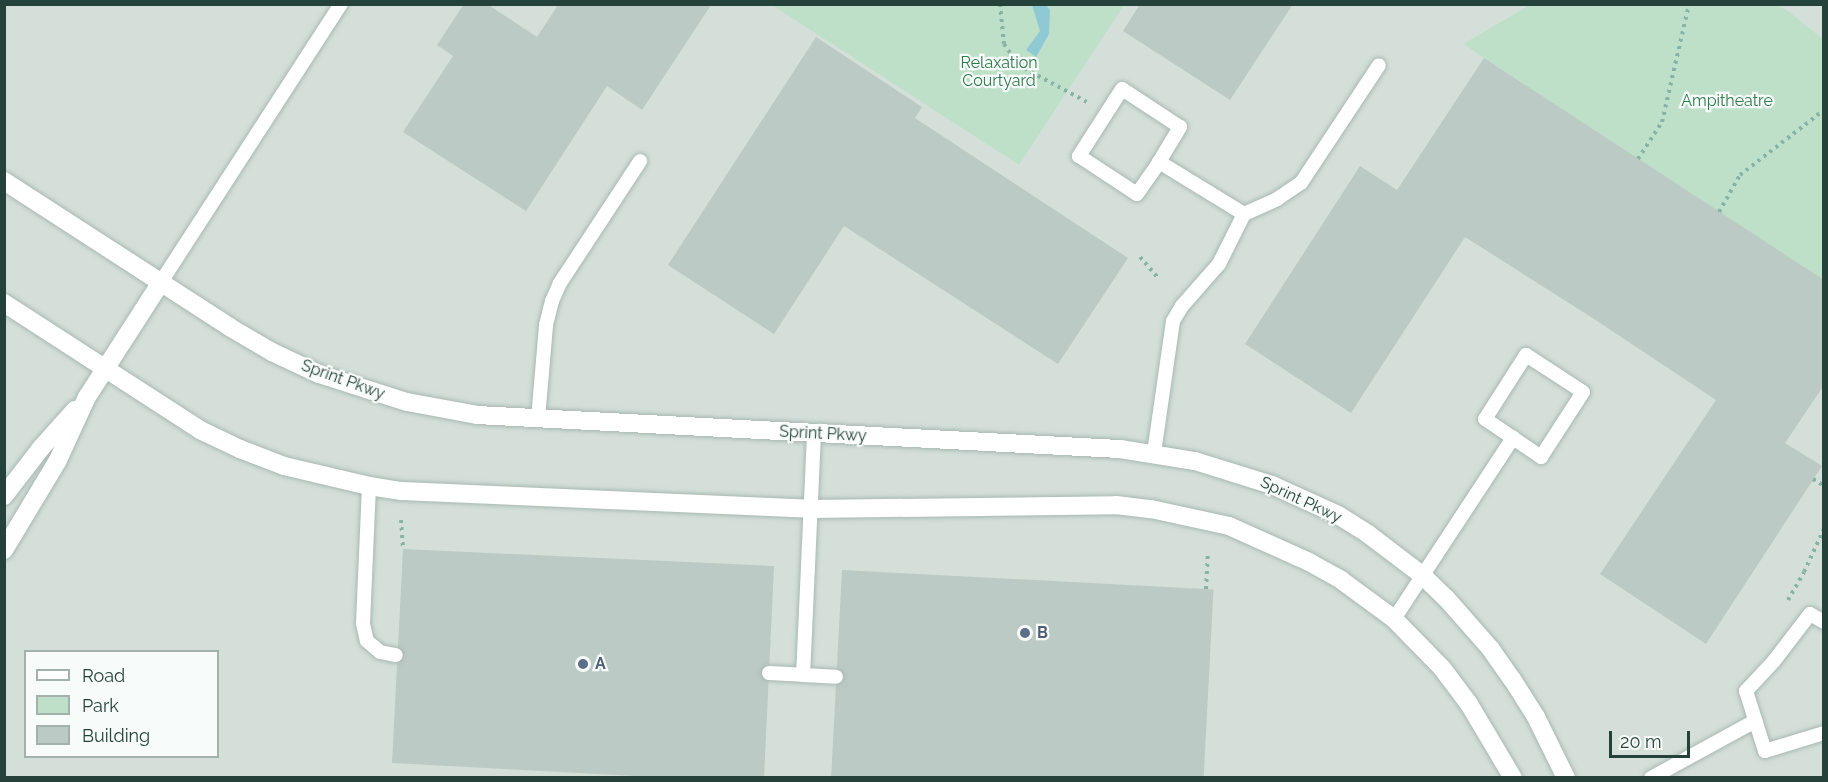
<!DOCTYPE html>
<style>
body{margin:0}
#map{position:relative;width:1828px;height:782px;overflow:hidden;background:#e6efeb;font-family:Raleway,sans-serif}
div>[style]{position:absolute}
.built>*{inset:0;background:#d4dfda}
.green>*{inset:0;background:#bfe0c8}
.water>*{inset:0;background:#8ec9d4}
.building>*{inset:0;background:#bbcac4;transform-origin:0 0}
.path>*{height:4px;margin-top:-2px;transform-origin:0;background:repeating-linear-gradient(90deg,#86b3a5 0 3px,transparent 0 7.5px)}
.roads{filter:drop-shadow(0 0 2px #a8b8b2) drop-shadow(0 0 2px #a8b8b2)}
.service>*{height:14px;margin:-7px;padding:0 7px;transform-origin:7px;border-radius:7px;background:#fff}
.minor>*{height:18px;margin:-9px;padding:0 9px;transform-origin:9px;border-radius:9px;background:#fff}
.dots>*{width:16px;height:16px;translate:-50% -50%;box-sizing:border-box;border:3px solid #f7fbf9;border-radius:50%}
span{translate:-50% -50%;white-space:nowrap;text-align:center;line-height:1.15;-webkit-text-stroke:4.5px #f7fbf9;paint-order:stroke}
.park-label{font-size:16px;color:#2d7a4b}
.street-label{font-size:16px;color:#24423a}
.service-label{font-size:16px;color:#4e5e75;font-weight:700}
.left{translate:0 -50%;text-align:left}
.frame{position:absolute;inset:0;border:6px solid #24423a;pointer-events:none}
.legend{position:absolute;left:24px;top:650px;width:195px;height:108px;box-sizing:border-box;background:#f7fbf9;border:2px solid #a3b1ad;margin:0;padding:8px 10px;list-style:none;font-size:18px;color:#24423a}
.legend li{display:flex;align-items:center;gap:12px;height:30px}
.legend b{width:30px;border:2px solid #a3b1ad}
.scale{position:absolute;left:1609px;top:731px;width:81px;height:27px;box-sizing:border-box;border:3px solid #24423a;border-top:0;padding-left:8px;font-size:18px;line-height:21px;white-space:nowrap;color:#24423a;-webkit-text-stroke:4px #f7fbf9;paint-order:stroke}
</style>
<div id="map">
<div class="built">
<div style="clip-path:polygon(evenodd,5px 5px,1823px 5px,1823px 777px,5px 778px,5px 5px,26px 652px,218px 652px,218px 756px,26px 756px,26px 652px)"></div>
</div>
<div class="green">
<div style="clip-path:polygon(1774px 4px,1788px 11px,1823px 39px,1823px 280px,1463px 44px,1530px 5px)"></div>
<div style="clip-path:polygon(772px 5px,1124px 5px,1019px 165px)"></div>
</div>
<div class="water">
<div style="clip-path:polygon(1032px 5px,1046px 5px,1050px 10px,1049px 34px,1036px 57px,1026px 50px,1040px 31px)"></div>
</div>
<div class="building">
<div style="clip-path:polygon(464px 4px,487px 4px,537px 37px,558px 5px,711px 5px,642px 110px,607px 86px,526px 211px,403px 132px,453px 56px,437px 45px)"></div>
<div style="clip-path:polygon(1140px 4px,1293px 4px,1230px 100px,1123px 31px)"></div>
<div style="clip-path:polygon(816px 37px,922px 107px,915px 118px,1128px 258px,1058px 364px,844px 226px,774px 334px,668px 265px)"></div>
<div style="clip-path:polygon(1484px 58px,1824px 280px,1824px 385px,1785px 443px,1822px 466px,1706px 644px,1600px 574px,1716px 400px,1591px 317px,1465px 237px,1351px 413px,1245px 344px,1360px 166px,1397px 190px)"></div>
<div style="clip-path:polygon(403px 549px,774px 566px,764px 778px,673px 778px,392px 763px)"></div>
<div style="left:842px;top:570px;width:372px;height:208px;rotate:3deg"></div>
</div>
<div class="path">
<div style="left:1000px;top:4px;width:40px;rotate:84.3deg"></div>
<div style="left:1004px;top:44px;width:25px;rotate:56deg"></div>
<div style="left:1018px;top:65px;width:81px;rotate:28.2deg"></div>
<div style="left:1638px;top:159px;width:44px;rotate:-57deg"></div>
<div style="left:1662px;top:122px;width:121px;rotate:-77.1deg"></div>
<div style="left:1719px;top:212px;width:43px;rotate:-60.4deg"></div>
<div style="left:1740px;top:175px;width:106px;rotate:-37.7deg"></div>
<div style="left:1140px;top:257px;width:28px;rotate:49deg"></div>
<div style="left:1813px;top:479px;width:13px;rotate:32deg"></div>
<div style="left:401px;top:520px;width:29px;rotate:86deg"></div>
<div style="left:1206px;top:589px;width:37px;rotate:-87deg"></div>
<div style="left:1788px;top:600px;width:32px;rotate:-60deg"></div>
<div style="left:1804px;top:572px;width:47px;rotate:-65.1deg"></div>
</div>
<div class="roads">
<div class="service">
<div style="left:1244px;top:214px;width:36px;rotate:-24deg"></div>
<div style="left:1277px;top:199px;width:29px;rotate:-34deg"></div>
<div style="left:1301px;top:183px;width:141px;rotate:-56.5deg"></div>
<div style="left:161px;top:282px;width:331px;rotate:-57.1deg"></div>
<div style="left:538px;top:419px;width:94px;rotate:-85.1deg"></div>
<div style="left:546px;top:325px;width:25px;rotate:-76deg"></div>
<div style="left:552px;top:301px;width:20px;rotate:-66deg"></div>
<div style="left:560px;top:283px;width:146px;rotate:-56.7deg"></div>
<div style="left:814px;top:434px;width:241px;rotate:92.6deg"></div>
<div style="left:803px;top:675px;width:33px;rotate:3deg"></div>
<div style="left:1154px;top:453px;width:133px;rotate:-81.8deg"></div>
<div style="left:1173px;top:321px;width:17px;rotate:-59deg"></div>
<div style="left:1182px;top:306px;width:56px;rotate:-48.6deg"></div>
<div style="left:1219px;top:264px;width:56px;rotate:-63.4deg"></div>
<div style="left:1244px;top:214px;width:100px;rotate:-148.5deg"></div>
<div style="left:1159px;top:162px;width:41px;rotate:-59deg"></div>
<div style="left:1180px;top:127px;width:69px;rotate:-146.8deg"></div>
<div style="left:1122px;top:89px;width:80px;rotate:122.7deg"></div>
<div style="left:1079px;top:156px;width:69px;rotate:33.2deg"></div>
<div style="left:1137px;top:194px;width:39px;rotate:-55deg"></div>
<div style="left:369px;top:486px;width:138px;rotate:92.5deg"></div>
<div style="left:363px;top:624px;width:17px;rotate:77deg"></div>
<div style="left:367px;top:641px;width:17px;rotate:40deg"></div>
<div style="left:380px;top:652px;width:16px;rotate:11deg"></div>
<div style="left:1394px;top:619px;width:217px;rotate:-56.7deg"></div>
<div style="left:1513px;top:438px;width:34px;rotate:34deg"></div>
<div style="left:1541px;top:457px;width:77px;rotate:-57.1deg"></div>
<div style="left:1583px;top:392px;width:68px;rotate:-147deg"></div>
<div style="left:1526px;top:355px;width:76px;rotate:122.6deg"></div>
<div style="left:1485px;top:419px;width:34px;rotate:34deg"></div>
<div style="left:1824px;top:622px;width:16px;rotate:-150deg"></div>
<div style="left:1810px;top:614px;width:59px;rotate:127.5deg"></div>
<div style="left:1774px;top:661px;width:41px;rotate:133deg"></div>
<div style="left:1746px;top:691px;width:63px;rotate:72.4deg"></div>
<div style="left:1765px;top:751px;width:62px;rotate:-17deg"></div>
<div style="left:769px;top:673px;width:34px;rotate:3deg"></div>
<div style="left:1651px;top:778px;width:119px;rotate:-28.7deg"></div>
</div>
<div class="minor">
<div style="left:4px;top:181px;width:270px;rotate:32.9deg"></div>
<div style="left:231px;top:328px;width:48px;rotate:30.3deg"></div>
<div style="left:272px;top:352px;width:52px;rotate:25.1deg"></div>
<div style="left:319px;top:374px;width:92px;rotate:17.7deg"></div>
<div style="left:407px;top:402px;width:71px;rotate:10.5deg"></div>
<div style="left:477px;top:415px;width:644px;rotate:3.03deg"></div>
<div style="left:1120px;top:449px;width:76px;rotate:9.1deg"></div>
<div style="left:1195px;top:461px;width:81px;rotate:17.3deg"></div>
<div style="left:1272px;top:485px;width:72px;rotate:24.4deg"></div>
<div style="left:1338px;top:515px;width:36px;rotate:32deg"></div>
<div style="left:1368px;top:534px;width:68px;rotate:37.2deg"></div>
<div style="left:1422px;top:575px;width:33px;rotate:44deg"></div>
<div style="left:1446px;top:598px;width:67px;rotate:48.7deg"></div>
<div style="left:1490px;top:648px;width:38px;rotate:55deg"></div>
<div style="left:1512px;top:679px;width:45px;rotate:57.7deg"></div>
<div style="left:1536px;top:717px;width:68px;rotate:63.8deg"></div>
<div style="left:4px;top:303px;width:234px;rotate:32.9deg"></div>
<div style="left:200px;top:430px;width:44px;rotate:25.4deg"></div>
<div style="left:240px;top:449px;width:47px;rotate:21.1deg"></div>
<div style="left:284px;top:466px;width:87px;rotate:13.2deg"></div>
<div style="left:369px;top:486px;width:33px;rotate:9deg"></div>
<div style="left:402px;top:491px;width:408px;rotate:2.5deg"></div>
<div style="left:810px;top:509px;width:306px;rotate:-0.7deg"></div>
<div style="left:1116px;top:505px;width:35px;rotate:7deg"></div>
<div style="left:1151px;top:509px;width:80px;rotate:12.3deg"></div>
<div style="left:1229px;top:526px;width:88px;rotate:24.2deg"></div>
<div style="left:1309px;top:562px;width:37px;rotate:29deg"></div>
<div style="left:1341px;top:580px;width:66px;rotate:36.3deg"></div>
<div style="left:1394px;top:619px;width:69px;rotate:45.6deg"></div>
<div style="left:1442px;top:668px;width:45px;rotate:53.1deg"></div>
<div style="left:1469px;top:704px;width:86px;rotate:59.3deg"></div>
<div style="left:4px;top:496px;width:61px;rotate:-52.4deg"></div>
<div style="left:41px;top:448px;width:51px;rotate:-48.2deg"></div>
<div style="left:4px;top:550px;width:105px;rotate:-59deg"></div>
<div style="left:58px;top:460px;width:69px;rotate:-65.3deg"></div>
<div style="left:87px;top:397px;width:137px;rotate:-57.2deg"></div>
</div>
</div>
<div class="dots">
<div style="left:1025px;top:633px;background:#5c6f8a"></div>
<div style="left:583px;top:664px;background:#5c6f8a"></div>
</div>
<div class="park-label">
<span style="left:999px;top:72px">Relaxation<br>Courtyard</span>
<span style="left:1727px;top:101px">Ampitheatre</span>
</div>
<div class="street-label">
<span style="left:343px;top:380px;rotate:20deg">Sprint Pkwy</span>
<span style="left:823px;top:434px;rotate:3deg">Sprint Pkwy</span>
<span style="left:1301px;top:500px;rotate:25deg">Sprint Pkwy</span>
</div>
<div class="service-label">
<span class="left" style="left:1037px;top:633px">B</span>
<span class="left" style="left:595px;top:664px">A</span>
</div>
<div class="frame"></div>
<ul class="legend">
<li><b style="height:8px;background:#fff"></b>Road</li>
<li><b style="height:16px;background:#bfe0c8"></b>Park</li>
<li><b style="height:16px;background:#bbcac4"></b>Building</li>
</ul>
<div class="scale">20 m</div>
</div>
